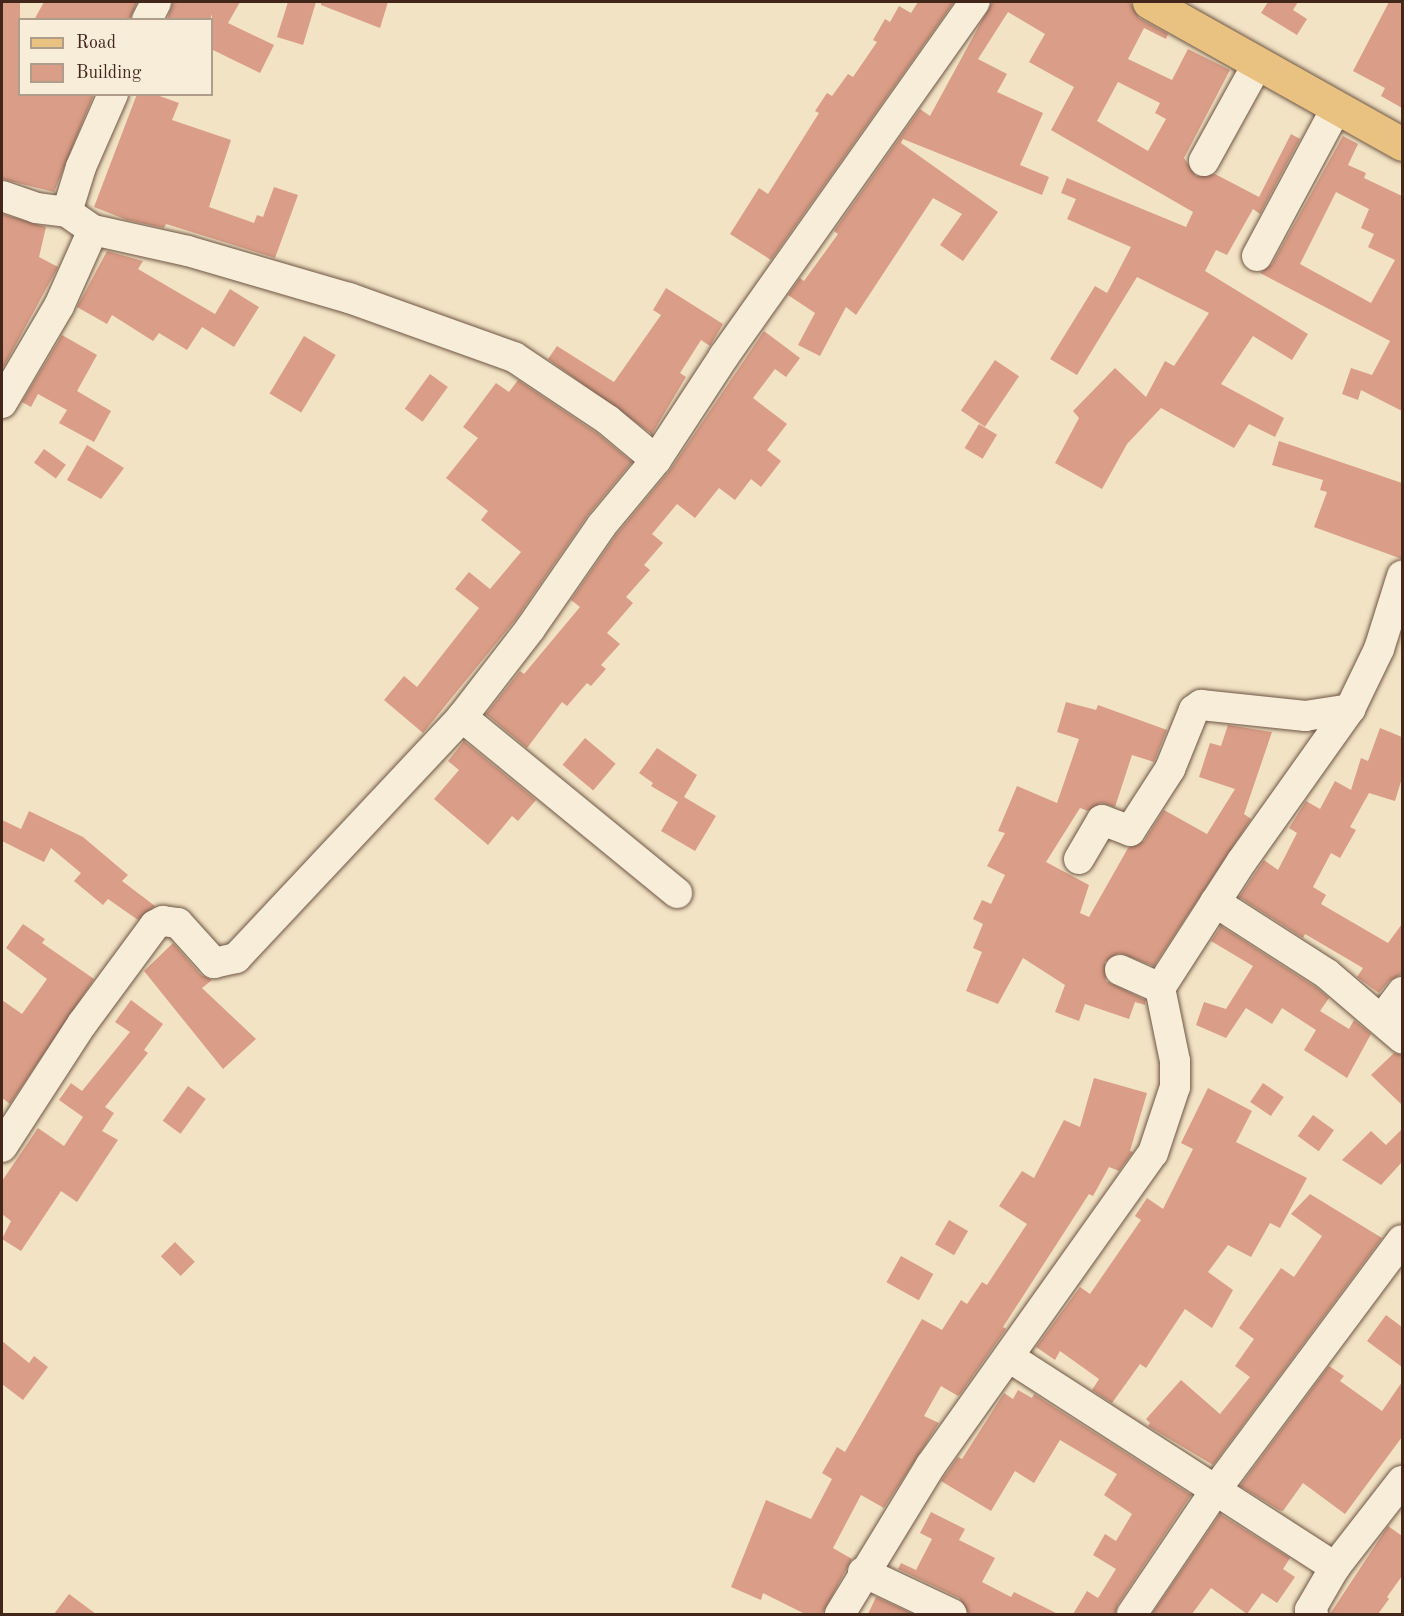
<!DOCTYPE html>
<style>
body{margin:0}
#map{position:relative;width:1404px;height:1616px;overflow:hidden;background:#f2e3c4;font-family:"Old Standard TT",serif}
div>[style]{position:absolute}
.building>*{inset:0;background:#da9d87;transform-origin:0 0}
.roads{filter:drop-shadow(0 0 2px #6e5544) drop-shadow(0 0 2px #6e5544)}
.minor>*{height:30px;margin:-15px;padding:0 15px;transform-origin:15px;border-radius:15px;background:#f7edd9}
.major>*{height:33px;margin:-16.5px;padding:0 16.5px;transform-origin:16.5px;border-radius:16.5px;background:#e9c282}
span{translate:-50% -50%;white-space:nowrap;text-align:center;line-height:1.15;-webkit-text-stroke:4.5px #f7edd9;paint-order:stroke}
.frame{position:absolute;inset:0;border:3px solid #422619;pointer-events:none}
.legend{position:absolute;left:18px;top:18px;width:195px;height:78px;box-sizing:border-box;background:#f7edd9;border:2px solid #af9d8c;margin:0;padding:8px 10px;list-style:none;font-size:18px;color:#422619}
.legend li{display:flex;align-items:center;gap:12px;height:30px}
.legend b{width:30px;border:2px solid #af9d8c}
</style>
<div id="map">
<div class="building">
<div style="clip-path:polygon(2px 2px,20px 2px,20px 94px,94px 94px,54px 192px,2px 179px)"></div>
<div style="clip-path:polygon(44px 2px,137px 2px,130px 20px,34px 20px)"></div>
<div style="clip-path:polygon(173px 2px,240px 2px,228px 23px,274px 45px,260px 73px,213px 50px,212px 53px,212px 14px,210px 20px,167px 20px)"></div>
<div style="clip-path:polygon(288px 2px,316px 2px,303px 45px,277px 37px)"></div>
<div style="clip-path:polygon(321px 2px,388px 2px,380px 28px,321px 5px)"></div>
<div style="clip-path:polygon(918px 2px,954px 2px,771px 260px,730px 234px,759px 188px,768px 194px,819px 113px,815px 111px,827px 93px,832px 96px,848px 74px,853px 77px,877px 42px,873px 40px,885px 19px,890px 22px,899px 6px,911px 13px)"></div>
<div style="clip-path:polygon(evenodd,992px 2px,1130px 2px,1139px 18px,1168px 34px,1166px 39px,1144px 28px,1128px 59px,1172px 80px,1188px 49px,1230px 70px,1184px 158px,1196px 176px,1215px 174px,1259px 197px,1291px 134px,1300px 139px,1260px 214px,1253px 209px,1227px 255px,1216px 250px,1205px 271px,1308px 334px,1292px 360px,1253px 336px,1221px 384px,1284px 418px,1275px 437px,1249px 424px,1234px 448px,1161px 408px,1127px 444px,1102px 489px,1055px 463px,1079px 418px,1073px 411px,1115px 368px,1146px 397px,1165px 361px,1174px 366px,1209px 313px,1137px 277px,1077px 375px,1050px 359px,1095px 286px,1107px 293px,1131px 247px,1067px 219px,1076px 199px,1061px 193px,1067px 178px,1186px 227px,1193px 212px,1051px 130px,1074px 87px,1029px 62px,1045px 34px,1008px 12px,978px 59px,1007px 74px,997px 92px,1043px 113px,1020px 165px,1049px 177px,1042px 195px,903px 139px,901px 143px,998px 212px,963px 261px,940px 245px,962px 214px,933px 198px,856px 315px,846px 307px,820px 356px,798px 345px,815px 313px,788px 295px,800px 278px,804px 281px,838px 234px,834px 231px,920px 109px,930px 116px,992px 2px,1118px 82px,1160px 103px,1155px 113px,1166px 119px,1148px 151px,1097px 121px,1118px 82px)"></div>
<div style="clip-path:polygon(1268px 2px,1298px 2px,1293px 10px,1307px 19px,1297px 35px,1261px 13px)"></div>
<div style="clip-path:polygon(1389px 2px,1402px 2px,1402px 108px,1381px 96px,1385px 88px,1353px 71px)"></div>
<div style="clip-path:polygon(137px 94px,154px 94px,179px 103px,172px 120px,231px 140px,209px 207px,254px 223px,257px 215px,263px 217px,274px 187px,298px 195px,275px 258px,166px 224px,164px 228px,127px 220px,94px 207px)"></div>
<div style="clip-path:polygon(evenodd,1343px 136px,1358px 144px,1348px 165px,1366px 173px,1364px 178px,1402px 196px,1402px 411px,1361px 390px,1358px 400px,1342px 394px,1351px 368px,1372px 375px,1390px 341px,1260px 273px,1272px 264px,1343px 136px,1336px 192px,1369px 209px,1361px 228px,1374px 234px,1368px 247px,1395px 260px,1371px 303px,1300px 264px,1336px 192px)"></div>
<div style="clip-path:polygon(2px 214px,46px 227px,39px 257px,58px 267px,2px 370px)"></div>
<div style="clip-path:polygon(107px 251px,143px 261px,138px 269px,215px 314px,230px 289px,259px 307px,234px 347px,202px 327px,187px 350px,159px 333px,153px 341px,112px 315px,107px 324px,77px 307px)"></div>
<div style="clip-path:polygon(666px 288px,723px 324px,710px 346px,701px 340px,680px 373px,686px 377px,652px 434px,548px 359px,557px 346px,614px 382px,661px 315px,653px 310px)"></div>
<div style="clip-path:polygon(764px 331px,800px 358px,786px 377px,775px 369px,753px 398px,787px 424px,767px 450px,781px 461px,761px 487px,751px 479px,735px 500px,719px 488px,695px 518px,677px 504px,652px 534px,663px 543px,644px 565px,650px 570px,626px 597px,633px 603px,607px 633px,620px 644px,601px 665px,606px 669px,591px 686px,587px 683px,567px 706px,562px 702px,527px 748px,486px 714px,520px 671px,524px 674px,580px 607px,571px 600px,616px 535px,670px 470px)"></div>
<div style="clip-path:polygon(62px 335px,97px 355px,77px 391px,111px 411px,94px 442px,59px 423px,67px 410px,38px 394px,31px 407px,22px 402px)"></div>
<div style="left:304px;top:336px;width:37px;height:67px;rotate:31deg"></div>
<div style="left:995px;top:360px;width:29px;height:61px;rotate:34deg"></div>
<div style="left:430px;top:374px;width:22px;height:43px;rotate:36deg"></div>
<div style="clip-path:polygon(518px 380px,598px 434px,632px 462px,588px 515px,516px 619px,423px 733px,384px 700px,404px 676px,417px 687px,479px 608px,455px 589px,469px 572px,490px 589px,521px 552px,481px 520px,488px 511px,446px 478px,478px 438px,463px 427px,496px 383px,509px 392px)"></div>
<div style="left:979px;top:424px;width:21px;height:28px;rotate:31deg"></div>
<div style="clip-path:polygon(1279px 441px,1402px 483px,1402px 559px,1314px 527px,1327px 492px,1320px 490px,1323px 480px,1272px 465px)"></div>
<div style="clip-path:polygon(87px 445px,124px 468px,101px 499px,67px 480px)"></div>
<div style="left:44px;top:449px;width:27px;height:17px;rotate:36deg"></div>
<div style="clip-path:polygon(1066px 702px,1096px 710px,1098px 705px,1167px 730px,1154px 762px,1132px 755px,1115px 807px,1101px 803px,1088px 811px,1080px 808px,1046px 862px,1089px 885px,1080px 913px,1089px 917px,1128px 848px,1144px 841px,1164px 810px,1207px 834px,1235px 789px,1199px 777px,1210px 743px,1221px 746px,1228px 725px,1272px 732px,1244px 814px,1251px 819px,1154px 966px,1119px 953px,1105px 962px,1106px 981px,1145px 1000px,1145px 1005px,1135px 1002px,1129px 1019px,1085px 1004px,1079px 1021px,1055px 1012px,1065px 985px,1023px 958px,998px 1004px,966px 991px,982px 952px,973px 948px,983px 924px,973px 919px,982px 900px,991px 904px,1005px 875px,987px 866px,1005px 833px,998px 831px,1017px 786px,1057px 803px,1079px 739px,1057px 732px)"></div>
<div style="clip-path:polygon(1380px 728px,1402px 737px,1402px 778px,1395px 801px,1369px 793px,1350px 827px,1356px 830px,1340px 858px,1331px 853px,1313px 887px,1326px 895px,1321px 904px,1388px 943px,1402px 924px,1402px 974px,1389px 981px,1379px 993px,1357px 977px,1363px 968px,1305px 934px,1303px 938px,1239px 897px,1264px 860px,1278px 870px,1297px 833px,1289px 828px,1306px 801px,1320px 809px,1335px 781px,1351px 790px,1361px 758px,1368px 761px)"></div>
<div style="left:585px;top:738px;width:40px;height:35px;rotate:40deg"></div>
<div style="clip-path:polygon(464px 741px,536px 800px,518px 821px,512px 816px,488px 845px,434px 799px,459px 770px,448px 761px)"></div>
<div style="clip-path:polygon(657px 748px,697px 775px,684px 797px,716px 816px,695px 851px,661px 831px,678px 802px,651px 786px,653px 783px,639px 773px)"></div>
<div style="clip-path:polygon(29px 811px,83px 837px,128px 875px,122px 881px,155px 906px,138px 920px,108px 899px,103px 905px,74px 881px,81px 873px,51px 848px,44px 862px,2px 841px,2px 820px,21px 829px)"></div>
<div style="clip-path:polygon(23px 924px,45px 939px,42px 943px,94px 979px,10px 1104px,2px 1098px,2px 1000px,22px 1014px,47px 979px,6px 948px)"></div>
<div style="clip-path:polygon(1221px 926px,1317px 988px,1329px 998px,1320px 1011px,1349px 1029px,1354px 1020px,1371px 1034px,1347px 1078px,1304px 1050px,1316px 1030px,1282px 1008px,1272px 1024px,1246px 1008px,1226px 1038px,1196px 1025px,1204px 1002px,1226px 1009px,1253px 966px,1211px 941px)"></div>
<div style="clip-path:polygon(173px 943px,201px 975px,212px 980px,202px 988px,256px 1039px,223px 1069px,144px 971px)"></div>
<div style="clip-path:polygon(131px 1000px,163px 1024px,144px 1050px,148px 1053px,105px 1107px,114px 1113px,102px 1131px,118px 1140px,77px 1202px,61px 1191px,21px 1251px,2px 1239px,11px 1221px,2px 1214px,2px 1181px,38px 1128px,64px 1146px,83px 1117px,59px 1100px,71px 1083px,82px 1091px,130px 1032px,115px 1022px)"></div>
<div style="clip-path:polygon(1394px 1053px,1402px 1055px,1402px 1105px,1371px 1075px)"></div>
<div style="clip-path:polygon(1094px 1078px,1147px 1093px,1130px 1151px,1133px 1152px,1119px 1171px,1109px 1167px,1093px 1196px,1089px 1194px,1003px 1327px,1006px 1329px,961px 1393px,958px 1396px,941px 1386px,924px 1416px,939px 1423px,884px 1508px,861px 1495px,833px 1548px,852px 1559px,822px 1614px,805px 1614px,763px 1593px,761px 1600px,731px 1587px,766px 1500px,811px 1519px,832px 1479px,822px 1473px,837px 1447px,845px 1452px,922px 1319px,942px 1330px,961px 1300px,967px 1304px,982px 1282px,987px 1285px,1027px 1224px,999px 1206px,1022px 1171px,1034px 1178px,1064px 1120px,1080px 1127px)"></div>
<div style="left:1263px;top:1083px;width:25px;height:23px;rotate:34deg"></div>
<div style="left:188px;top:1086px;width:22px;height:43px;rotate:36deg"></div>
<div style="clip-path:polygon(1208px 1088px,1252px 1111px,1236px 1142px,1307px 1178px,1280px 1228px,1270px 1223px,1251px 1257px,1228px 1245px,1208px 1272px,1233px 1290px,1212px 1328px,1185px 1309px,1146px 1368px,1140px 1364px,1112px 1403px,1092px 1390px,1099px 1379px,1060px 1351px,1055px 1360px,1036px 1347px,1080px 1287px,1090px 1294px,1141px 1220px,1135px 1216px,1147px 1198px,1163px 1209px,1193px 1149px,1181px 1143px)"></div>
<div style="left:1313px;top:1115px;width:26px;height:26px;rotate:36deg"></div>
<div style="clip-path:polygon(1402px 1129px,1402px 1162px,1381px 1185px,1342px 1160px,1371px 1131px,1386px 1145px)"></div>
<div style="clip-path:polygon(1310px 1194px,1382px 1238px,1213px 1465px,1148px 1426px,1150px 1423px,1146px 1419px,1181px 1380px,1220px 1414px,1250px 1377px,1235px 1366px,1254px 1339px,1239px 1328px,1281px 1268px,1294px 1277px,1322px 1236px,1291px 1214px)"></div>
<div style="left:949px;top:1220px;width:22px;height:28px;rotate:30deg"></div>
<div style="left:175px;top:1242px;width:28px;height:20px;rotate:45deg"></div>
<div style="left:901px;top:1256px;width:37px;height:30px;rotate:29deg"></div>
<div style="clip-path:polygon(1386px 1315px,1402px 1327px,1402px 1367px,1367px 1341px)"></div>
<div style="clip-path:polygon(2px 1341px,29px 1363px,34px 1356px,48px 1367px,23px 1400px,2px 1384px)"></div>
<div style="clip-path:polygon(1329px 1366px,1344px 1376px,1340px 1381px,1382px 1411px,1402px 1382px,1402px 1437px,1345px 1514px,1303px 1483px,1283px 1511px,1279px 1510px,1240px 1486px)"></div>
<div style="clip-path:polygon(1018px 1390px,1032px 1398px,1034px 1394px,1191px 1495px,1118px 1604px,1115px 1614px,1073px 1614px,1087px 1591px,1098px 1598px,1116px 1569px,1093px 1555px,1105px 1534px,1116px 1541px,1132px 1514px,1104px 1495px,1117px 1474px,1060px 1440px,1034px 1483px,1015px 1471px,991px 1511px,941px 1481px,958px 1457px,962px 1459px,1004px 1393px,1013px 1399px)"></div>
<div style="clip-path:polygon(931px 1512px,965px 1529px,959px 1540px,995px 1558px,982px 1582px,1011px 1597px,1014px 1592px,1058px 1614px,969px 1614px,959px 1598px,898px 1569px,901px 1563px,916px 1570px,932px 1539px,920px 1533px)"></div>
<div style="clip-path:polygon(1220px 1514px,1290px 1558px,1283px 1569px,1295px 1577px,1277px 1603px,1262px 1593px,1247px 1614px,1211px 1588px,1192px 1614px,1152px 1614px)"></div>
<div style="clip-path:polygon(1388px 1526px,1402px 1536px,1402px 1576px,1387px 1597px,1389px 1599px,1378px 1614px,1330px 1614px)"></div>
<div style="clip-path:polygon(69px 1594px,96px 1614px,54px 1614px)"></div>
<div style="clip-path:polygon(876px 1597px,913px 1614px,868px 1614px)"></div>
</div>
<div class="roads">
<div class="minor">
<div style="left:147px;top:20px;width:20px;rotate:-63deg"></div>
<div style="left:113px;top:94px;width:80px;rotate:113.7deg"></div>
<div style="left:81px;top:167px;width:47px;rotate:107.3deg"></div>
<div style="left:67px;top:212px;width:32px;rotate:35deg"></div>
<div style="left:93px;top:230px;width:97px;rotate:12.5deg"></div>
<div style="left:188px;top:251px;width:168px;rotate:16.3deg"></div>
<div style="left:349px;top:298px;width:175px;rotate:19.7deg"></div>
<div style="left:514px;top:357px;width:113px;rotate:33.8deg"></div>
<div style="left:608px;top:420px;width:62px;rotate:39.8deg"></div>
<div style="left:1204px;top:161px;width:112px;rotate:-61.1deg"></div>
<div style="left:2px;top:196px;width:36px;rotate:19deg"></div>
<div style="left:36px;top:208px;width:31px;rotate:7deg"></div>
<div style="left:1257px;top:256px;width:169px;rotate:-61.8deg"></div>
<div style="left:2px;top:403px;width:113px;rotate:-59.6deg"></div>
<div style="left:59px;top:306px;width:83px;rotate:-65.9deg"></div>
<div style="left:462px;top:717px;width:278px;rotate:39.3deg"></div>
<div style="left:1079px;top:859px;width:45px;rotate:-59.5deg"></div>
<div style="left:1102px;top:820px;width:30px;rotate:21deg"></div>
<div style="left:1130px;top:831px;width:74px;rotate:-57.2deg"></div>
<div style="left:1170px;top:769px;width:64px;rotate:-67.9deg"></div>
<div style="left:1194px;top:710px;width:9px;rotate:-36deg"></div>
<div style="left:1201px;top:705px;width:105px;rotate:6deg"></div>
<div style="left:1305px;top:716px;width:46px;rotate:-8.8deg"></div>
<div style="left:1215px;top:902px;width:133px;rotate:32.7deg"></div>
<div style="left:1327px;top:974px;width:99px;rotate:40.5deg"></div>
<div style="left:1120px;top:970px;width:44px;rotate:24.2deg"></div>
<div style="left:1382px;top:1019px;width:34px;rotate:-53deg"></div>
<div style="left:2px;top:1147px;width:147px;rotate:-57deg"></div>
<div style="left:82px;top:1024px;width:123px;rotate:-53.6deg"></div>
<div style="left:155px;top:925px;width:9px;rotate:-27deg"></div>
<div style="left:163px;top:921px;width:15px;rotate:8deg"></div>
<div style="left:178px;top:923px;width:54px;rotate:48deg"></div>
<div style="left:214px;top:963px;width:23px;rotate:-13deg"></div>
<div style="left:236px;top:958px;width:330px;rotate:-46.8deg"></div>
<div style="left:462px;top:717px;width:111px;rotate:-52.3deg"></div>
<div style="left:530px;top:629px;width:126px;rotate:-55.3deg"></div>
<div style="left:602px;top:525px;width:85px;rotate:-50.3deg"></div>
<div style="left:656px;top:460px;width:124px;rotate:-56.8deg"></div>
<div style="left:724px;top:356px;width:434px;rotate:-54.7deg"></div>
<div style="left:1009px;top:1357px;width:388px;rotate:32.8deg"></div>
<div style="left:1335px;top:1567px;width:50px;rotate:120.2deg"></div>
<div style="left:1310px;top:1610px;width:5px;rotate:53deg"></div>
<div style="left:1335px;top:1567px;width:109px;rotate:-52.1deg"></div>
<div style="left:863px;top:1572px;width:98px;rotate:25.3deg"></div>
<div style="left:840px;top:1614px;width:175px;rotate:-58.6deg"></div>
<div style="left:931px;top:1465px;width:383px;rotate:-54.6deg"></div>
<div style="left:1153px;top:1153px;width:70px;rotate:-71.6deg"></div>
<div style="left:1175px;top:1087px;width:26px;rotate:-90deg"></div>
<div style="left:1175px;top:1061px;width:75px;rotate:-101.6deg"></div>
<div style="left:1160px;top:988px;width:151px;rotate:-57.2deg"></div>
<div style="left:1242px;top:861px;width:186px;rotate:-54.6deg"></div>
<div style="left:1350px;top:709px;width:67px;rotate:-64.2deg"></div>
<div style="left:1379px;top:649px;width:77px;rotate:-72.5deg"></div>
<div style="left:1132px;top:1614px;width:152px;rotate:-56deg"></div>
<div style="left:1217px;top:1488px;width:309px;rotate:-53.3deg"></div>
</div>
<div class="major">
<div style="left:1149px;top:2px;width:290px;rotate:29.3deg"></div>
</div>
</div>
<div class="frame"></div>
<ul class="legend">
<li><b style="height:8px;background:#e9c282"></b>Road</li>
<li><b style="height:16px;background:#da9d87"></b>Building</li>
</ul>
</div>
